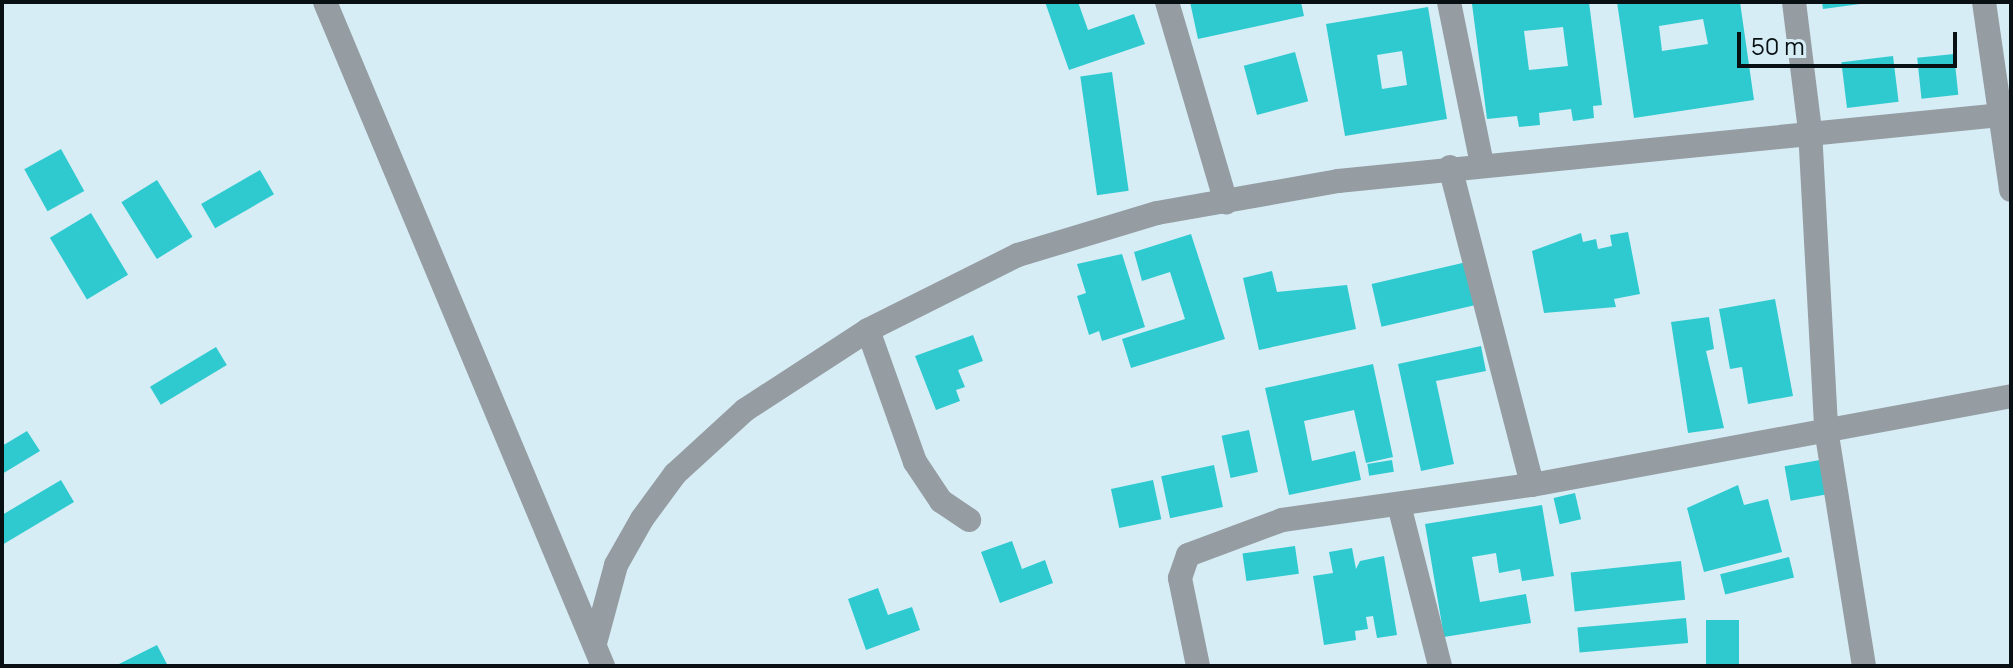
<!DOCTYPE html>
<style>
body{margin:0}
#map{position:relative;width:2013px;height:668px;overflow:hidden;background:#d6edf5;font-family:Manrope,sans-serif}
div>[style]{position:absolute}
.building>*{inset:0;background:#2fcad0;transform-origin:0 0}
.minor>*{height:24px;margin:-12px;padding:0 12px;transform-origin:12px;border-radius:12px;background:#959ca2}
span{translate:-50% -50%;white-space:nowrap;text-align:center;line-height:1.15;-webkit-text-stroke:8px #d6edf5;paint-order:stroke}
.frame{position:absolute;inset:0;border:4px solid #081013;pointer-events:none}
.scale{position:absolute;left:1737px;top:32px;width:220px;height:36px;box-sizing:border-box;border:4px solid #081013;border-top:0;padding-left:10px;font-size:24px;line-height:28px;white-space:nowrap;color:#081013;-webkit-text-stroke:6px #d6edf5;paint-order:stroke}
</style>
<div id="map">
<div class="building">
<div style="clip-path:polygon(1045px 2px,1078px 2px,1088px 30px,1134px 14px,1145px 44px,1069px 70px)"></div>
<div style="clip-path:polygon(1190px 2px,1301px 2px,1304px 16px,1198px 39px)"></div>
<div style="clip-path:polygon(evenodd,1491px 2px,1589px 2px,1602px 105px,1593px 106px,1594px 118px,1573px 121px,1571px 109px,1539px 113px,1540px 125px,1519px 127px,1517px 116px,1487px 119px,1472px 4px,1491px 2px,1563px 27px,1568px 66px,1529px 70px,1524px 31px,1563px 27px)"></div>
<div style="clip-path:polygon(evenodd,1617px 2px,1740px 2px,1754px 100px,1634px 118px,1617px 2px,1703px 19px,1708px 44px,1662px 51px,1659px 26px,1703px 19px)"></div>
<div style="clip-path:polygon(1822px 2px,1860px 2px,1860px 4px,1823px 9px)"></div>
<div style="clip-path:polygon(evenodd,1428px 7px,1447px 119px,1345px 136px,1326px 24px,1428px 7px,1402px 51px,1407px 85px,1382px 89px,1377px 55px,1402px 51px)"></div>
<div style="left:1295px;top:52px;width:51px;height:53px;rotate:75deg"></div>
<div style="left:1954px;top:54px;width:41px;height:37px;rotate:84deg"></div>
<div style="left:1893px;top:56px;width:46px;height:52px;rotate:83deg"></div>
<div style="left:1112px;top:72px;width:120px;height:32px;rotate:82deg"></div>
<div style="left:61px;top:149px;width:48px;height:42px;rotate:61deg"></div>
<div style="left:260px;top:170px;width:28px;height:68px;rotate:60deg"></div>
<div style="left:157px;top:180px;width:67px;height:42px;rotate:58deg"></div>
<div style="left:91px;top:213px;width:72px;height:48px;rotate:59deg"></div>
<div style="clip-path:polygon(1628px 232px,1640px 294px,1614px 299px,1616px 307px,1544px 313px,1532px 251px,1581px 233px,1583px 242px,1596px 239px,1598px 249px,1612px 246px,1610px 235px)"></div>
<div style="clip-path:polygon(1191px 234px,1225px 339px,1131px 368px,1122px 339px,1185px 319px,1170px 272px,1142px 281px,1134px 252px)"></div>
<div style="clip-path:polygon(1122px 254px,1145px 327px,1102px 341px,1099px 331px,1089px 335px,1077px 296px,1086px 293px,1077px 264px)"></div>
<div style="left:1471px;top:261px;width:44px;height:102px;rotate:77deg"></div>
<div style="clip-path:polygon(1272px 271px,1277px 292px,1347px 285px,1356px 329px,1259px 350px,1243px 278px)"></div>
<div style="clip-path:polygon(1775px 299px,1793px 396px,1748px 404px,1742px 367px,1730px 369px,1719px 309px)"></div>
<div style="clip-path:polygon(1709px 317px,1714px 349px,1706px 351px,1724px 428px,1688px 433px,1671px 322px)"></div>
<div style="clip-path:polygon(973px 335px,983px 361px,958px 370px,965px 387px,956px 390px,960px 401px,936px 410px,915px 356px)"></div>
<div style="clip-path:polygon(1481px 346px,1486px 371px,1436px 381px,1454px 464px,1421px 471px,1398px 364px)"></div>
<div style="left:216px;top:347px;width:21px;height:77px;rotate:59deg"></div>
<div style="clip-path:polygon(1373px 364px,1393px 457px,1366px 463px,1354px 410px,1304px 421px,1312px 461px,1355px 451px,1361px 480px,1289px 495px,1265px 388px)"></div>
<div style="left:1249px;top:430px;width:43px;height:28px;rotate:78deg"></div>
<div style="clip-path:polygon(27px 431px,40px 451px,2px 474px,2px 446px)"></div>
<div style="left:1392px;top:460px;width:12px;height:25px;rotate:81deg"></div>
<div style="left:1820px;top:460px;width:35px;height:36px;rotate:80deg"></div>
<div style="left:1214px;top:465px;width:43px;height:54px;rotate:78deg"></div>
<div style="clip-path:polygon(61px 480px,74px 502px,2px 545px,2px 515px)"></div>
<div style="left:1153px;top:480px;width:40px;height:43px;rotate:78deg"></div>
<div style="clip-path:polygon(1738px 485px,1744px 505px,1768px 499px,1782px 552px,1704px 572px,1687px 508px)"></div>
<div style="left:1575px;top:493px;width:27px;height:22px;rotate:77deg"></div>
<div style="clip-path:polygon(1542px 505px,1554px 576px,1522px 581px,1520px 569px,1499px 573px,1496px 553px,1472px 557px,1480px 602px,1526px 594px,1531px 623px,1444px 637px,1425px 524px)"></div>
<div style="clip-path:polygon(1012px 541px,1022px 569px,1045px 560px,1053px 583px,1000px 603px,981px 552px)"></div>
<div style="left:1295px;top:546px;width:28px;height:53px;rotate:82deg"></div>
<div style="clip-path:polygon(1352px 548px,1356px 569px,1360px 561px,1384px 556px,1397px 635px,1377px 638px,1373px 616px,1366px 617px,1368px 629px,1355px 631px,1356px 640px,1324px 645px,1313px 576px,1333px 573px,1329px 552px)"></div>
<div style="left:1789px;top:557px;width:21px;height:71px;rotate:76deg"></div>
<div style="left:1681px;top:561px;width:39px;height:111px;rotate:84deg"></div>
<div style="clip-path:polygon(878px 588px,888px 615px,912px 607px,920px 630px,866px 650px,848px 599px)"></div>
<div style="left:1686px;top:618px;width:25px;height:109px;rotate:85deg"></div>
<div style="left:1706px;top:620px;width:33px;height:46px"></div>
<div style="clip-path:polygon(157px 645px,168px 666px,115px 666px)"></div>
</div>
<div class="minor">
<div style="left:325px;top:2px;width:720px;rotate:67.28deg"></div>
<div style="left:1167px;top:2px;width:209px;rotate:73.6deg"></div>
<div style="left:1449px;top:2px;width:165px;rotate:78.5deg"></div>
<div style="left:1794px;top:2px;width:129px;rotate:82.9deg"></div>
<div style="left:1810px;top:130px;width:299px;rotate:86.9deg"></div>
<div style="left:1826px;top:429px;width:240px;rotate:80.9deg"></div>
<div style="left:1984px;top:2px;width:190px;rotate:81.8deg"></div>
<div style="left:1450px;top:167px;width:328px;rotate:75.5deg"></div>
<div style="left:868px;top:330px;width:140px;rotate:70.4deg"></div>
<div style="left:915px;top:462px;width:47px;rotate:56.3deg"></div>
<div style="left:941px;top:501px;width:34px;rotate:34deg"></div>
<div style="left:1399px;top:505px;width:166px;rotate:75.7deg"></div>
<div style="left:595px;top:643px;width:81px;rotate:-74.9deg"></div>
<div style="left:616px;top:565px;width:53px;rotate:-60.5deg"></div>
<div style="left:642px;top:519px;width:56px;rotate:-53.7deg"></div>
<div style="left:675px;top:474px;width:95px;rotate:-42.4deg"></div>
<div style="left:745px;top:410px;width:147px;rotate:-33deg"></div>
<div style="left:868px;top:330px;width:168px;rotate:-26.6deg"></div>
<div style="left:1018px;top:255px;width:145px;rotate:-16.8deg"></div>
<div style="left:1157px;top:213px;width:184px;rotate:-10deg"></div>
<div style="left:1338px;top:181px;width:665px;rotate:-5.69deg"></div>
<div style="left:1198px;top:666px;width:90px;rotate:-101.6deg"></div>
<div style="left:1180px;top:578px;width:24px;rotate:-71deg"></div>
<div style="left:1188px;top:555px;width:100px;rotate:-20.4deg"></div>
<div style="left:1282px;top:520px;width:252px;rotate:-8deg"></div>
<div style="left:1532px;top:485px;width:487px;rotate:-10.5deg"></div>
</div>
<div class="frame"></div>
<div class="scale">50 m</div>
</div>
